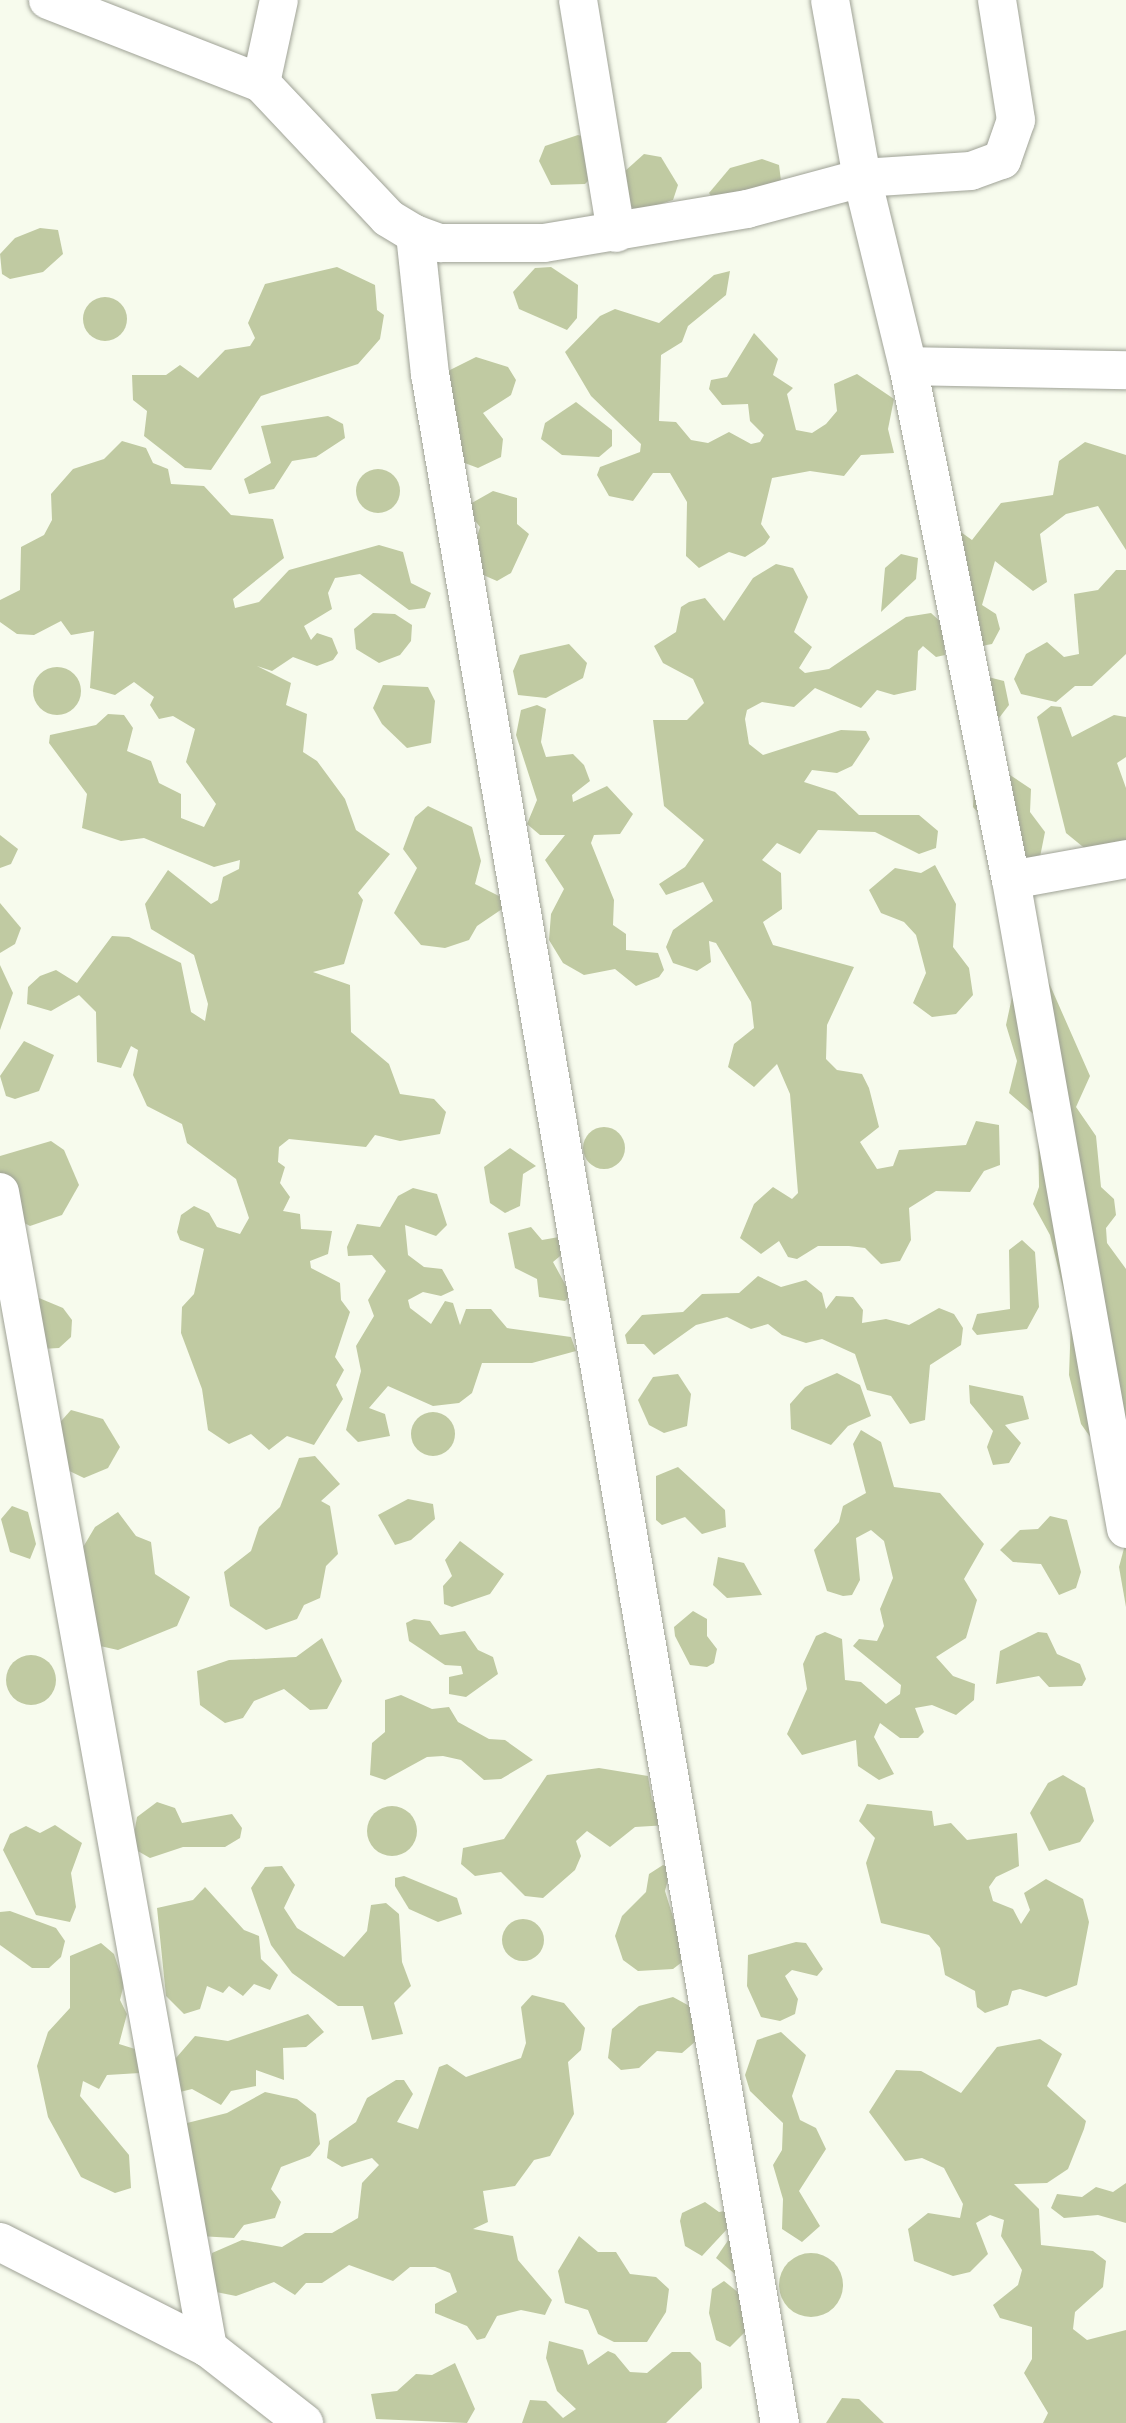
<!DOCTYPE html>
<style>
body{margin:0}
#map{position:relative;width:1126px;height:2423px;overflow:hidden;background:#f7fbed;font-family:"Noto Serif",serif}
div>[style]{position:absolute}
.green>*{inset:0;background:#c0caa2}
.round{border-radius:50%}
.roads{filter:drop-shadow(0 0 2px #9fa296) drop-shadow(0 0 2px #9fa296)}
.street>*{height:38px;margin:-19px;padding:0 19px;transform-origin:19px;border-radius:19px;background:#fff}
span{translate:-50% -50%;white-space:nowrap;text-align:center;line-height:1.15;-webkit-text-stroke:7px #fff;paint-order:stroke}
</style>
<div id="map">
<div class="green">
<div style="clip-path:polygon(578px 135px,594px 140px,597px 172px,585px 184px,551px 185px,539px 161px,545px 146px)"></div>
<div style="clip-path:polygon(644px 154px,661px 157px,678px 185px,673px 200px,638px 211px,605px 189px)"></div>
<div style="clip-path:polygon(762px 159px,779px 165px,781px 181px,720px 208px,709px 193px,730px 168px)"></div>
<div style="clip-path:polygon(40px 228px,58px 230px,63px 254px,43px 272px,10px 279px,2px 274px,0 254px,15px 238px)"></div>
<div style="clip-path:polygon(337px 267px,375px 285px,377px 310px,384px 315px,380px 339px,358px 364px,261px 396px,211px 470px,185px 468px,144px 436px,147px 411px,133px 400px,132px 375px,166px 375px,180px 365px,198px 378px,225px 350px,250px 346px,255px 338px,248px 323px,265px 284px)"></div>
<div style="clip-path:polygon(551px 267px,578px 285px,577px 318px,567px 330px,519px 309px,513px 292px,535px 268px)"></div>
<div style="clip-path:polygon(730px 271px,726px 295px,688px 326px,682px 342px,661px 355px,659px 421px,676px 422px,691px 440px,708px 443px,729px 432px,751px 444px,760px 442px,764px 435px,750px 421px,748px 404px,722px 405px,709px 389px,711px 380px,727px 377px,754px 333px,778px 359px,773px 375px,793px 388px,787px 394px,796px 430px,812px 433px,826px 424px,837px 411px,834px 384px,857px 374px,894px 399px,888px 429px,894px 453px,861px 455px,844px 476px,810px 471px,772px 478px,761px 524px,770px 537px,765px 544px,745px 557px,729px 552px,699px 568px,686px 556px,687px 502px,670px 473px,653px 473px,633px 501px,609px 496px,597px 475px,600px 467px,640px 452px,641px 444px,591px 396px,565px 352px,600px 316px,615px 309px,659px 323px,714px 275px)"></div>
<div class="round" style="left:83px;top:297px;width:44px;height:44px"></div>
<div style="clip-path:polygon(476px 357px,508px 367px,516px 380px,511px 395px,483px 413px,503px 439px,501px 457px,478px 468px,462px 462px,446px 372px)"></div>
<div style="clip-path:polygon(576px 402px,612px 430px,612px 446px,599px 457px,562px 455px,541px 439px,545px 423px)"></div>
<div style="clip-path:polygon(328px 416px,343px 424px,345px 438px,316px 457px,292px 461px,274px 489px,249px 494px,244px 479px,271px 463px,261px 426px)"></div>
<div style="clip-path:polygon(122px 441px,146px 448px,153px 463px,168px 469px,171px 484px,204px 486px,231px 515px,273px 519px,284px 558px,233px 599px,235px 608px,259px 602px,289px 570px,379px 545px,403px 552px,411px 583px,431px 593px,425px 608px,409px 610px,360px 574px,335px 578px,328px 593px,332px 609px,304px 626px,311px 640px,317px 633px,332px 638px,338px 653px,333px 660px,317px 666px,293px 657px,272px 671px,257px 666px,291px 683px,286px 705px,307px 714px,303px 752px,317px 761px,345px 799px,356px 830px,390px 854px,358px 893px,363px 900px,344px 964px,313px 972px,350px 985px,351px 1032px,389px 1064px,400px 1094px,434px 1099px,446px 1112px,440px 1134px,400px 1141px,375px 1135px,366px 1147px,289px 1139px,279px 1147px,278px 1162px,285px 1167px,280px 1183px,290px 1197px,283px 1211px,300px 1214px,301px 1229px,332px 1231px,328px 1254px,310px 1261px,311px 1268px,340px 1283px,341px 1300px,350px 1312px,335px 1357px,344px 1370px,336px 1385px,343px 1399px,314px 1445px,287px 1436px,269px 1450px,251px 1434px,229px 1444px,208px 1430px,202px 1389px,181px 1333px,182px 1307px,194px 1294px,204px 1249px,180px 1240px,177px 1232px,181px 1215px,194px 1206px,209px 1213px,217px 1227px,240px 1234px,249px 1218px,236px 1179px,187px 1143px,182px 1124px,147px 1106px,133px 1075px,138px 1050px,131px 1046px,121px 1068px,97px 1062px,96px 1012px,79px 995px,51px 1011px,27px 1004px,28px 987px,40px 976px,56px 970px,77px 983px,112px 936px,129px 937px,181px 963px,191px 1012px,205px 1021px,208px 1004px,194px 955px,151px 929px,145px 904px,168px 870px,211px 904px,218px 900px,223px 877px,239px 869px,240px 860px,214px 867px,144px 838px,121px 841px,82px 828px,87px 794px,49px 743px,50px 735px,96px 725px,108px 714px,124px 715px,133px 728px,127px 751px,151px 761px,159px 783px,181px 794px,181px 818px,204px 827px,216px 804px,186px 762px,195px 729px,173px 716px,159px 719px,150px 705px,154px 697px,134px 682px,115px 695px,90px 688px,94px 631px,71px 635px,61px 621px,34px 635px,17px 634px,0 622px,0 600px,20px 590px,21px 547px,44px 535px,52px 520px,51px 494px,73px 469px,104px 459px)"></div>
<div style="clip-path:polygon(1085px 442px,1126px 455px,1126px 550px,1098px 506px,1066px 514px,1040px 534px,1047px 582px,1033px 591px,995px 561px,982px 605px,996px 614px,1000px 629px,992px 644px,976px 647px,958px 530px,972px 540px,1001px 503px,1053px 495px,1059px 461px)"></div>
<div class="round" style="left:356px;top:469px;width:44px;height:44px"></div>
<div style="clip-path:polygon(493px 491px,517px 498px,517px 524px,529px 534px,511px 573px,497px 581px,481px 574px,475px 544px,480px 527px,469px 513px,470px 504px)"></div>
<div style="clip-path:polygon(901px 554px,918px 558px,916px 579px,881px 612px,885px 568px)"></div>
<div style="clip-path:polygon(776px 564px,793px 568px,808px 597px,794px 632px,812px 647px,799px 668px,805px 673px,829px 669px,906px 617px,931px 613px,942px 623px,945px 655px,936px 657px,923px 646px,918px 651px,916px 690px,894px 695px,877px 690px,861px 708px,815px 688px,794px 707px,762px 702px,747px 710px,745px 719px,749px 744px,763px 755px,841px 730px,866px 731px,870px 739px,852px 766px,837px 773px,812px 770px,804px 782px,835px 792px,859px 815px,919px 815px,938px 831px,936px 848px,919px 854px,875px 832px,818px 830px,800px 854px,777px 843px,762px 860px,781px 873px,782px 909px,763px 922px,773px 945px,854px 967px,827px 1025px,826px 1059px,837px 1070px,862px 1074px,869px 1088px,879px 1127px,860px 1142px,877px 1169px,893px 1166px,899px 1150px,966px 1145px,976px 1121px,999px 1125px,1000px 1165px,984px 1171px,970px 1192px,936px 1191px,909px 1208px,911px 1240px,900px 1261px,881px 1264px,865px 1248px,849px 1246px,818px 1246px,797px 1259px,788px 1257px,779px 1241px,761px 1254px,740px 1238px,754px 1204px,773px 1187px,792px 1199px,798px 1193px,790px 1094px,777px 1064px,754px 1087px,728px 1067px,734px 1044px,754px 1028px,751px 1002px,716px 943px,709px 941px,711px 962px,697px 971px,673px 963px,666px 947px,673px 930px,713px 901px,703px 882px,666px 895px,659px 884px,685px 867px,704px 840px,664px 806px,653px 720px,687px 720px,704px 703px,693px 679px,663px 663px,654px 646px,676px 632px,681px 607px,689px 602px,705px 598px,724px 621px,753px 578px)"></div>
<div style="clip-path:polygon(1116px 570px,1126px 570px,1126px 654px,1092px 686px,1075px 686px,1056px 702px,1021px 694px,1014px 679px,1026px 654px,1047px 642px,1064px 657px,1079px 654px,1074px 594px,1098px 590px)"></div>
<div style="clip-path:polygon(373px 613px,395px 614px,412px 625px,411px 641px,400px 655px,379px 663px,356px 649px,354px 629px)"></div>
<div style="clip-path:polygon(569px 644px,587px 663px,583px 678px,546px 698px,518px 695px,513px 671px,520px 655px)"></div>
<div class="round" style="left:33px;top:667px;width:48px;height:48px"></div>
<div style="clip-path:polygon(980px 675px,1004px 681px,1009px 705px,999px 718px,983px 722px)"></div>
<div style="clip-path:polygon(383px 685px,428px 687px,435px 701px,431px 743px,407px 748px,382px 724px,373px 708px)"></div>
<div style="clip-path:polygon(537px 705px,546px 709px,541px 742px,546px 757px,573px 754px,584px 765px,590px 781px,572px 795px,573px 802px,607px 786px,633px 814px,620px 834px,594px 835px,591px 843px,614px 900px,613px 925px,626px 934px,626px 950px,658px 953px,664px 970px,659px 977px,636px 986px,615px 969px,584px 975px,563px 963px,549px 940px,551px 914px,564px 889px,545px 860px,565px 835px,540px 835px,527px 824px,537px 800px,516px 735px,521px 710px)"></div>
<div style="clip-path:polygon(1051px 706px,1061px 707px,1072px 737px,1114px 715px,1126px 717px,1126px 757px,1117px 763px,1126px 788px,1126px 850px,1093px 855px,1066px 833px,1037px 717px)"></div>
<div style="clip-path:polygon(1010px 775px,1031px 789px,1030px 812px,1045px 832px,1040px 857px,1027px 867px,973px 807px,974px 789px,985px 777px)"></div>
<div style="clip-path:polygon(428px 806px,472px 827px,481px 861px,475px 884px,505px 899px,505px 907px,477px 926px,469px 940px,445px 948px,421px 945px,394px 913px,417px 868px,403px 849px,415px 817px)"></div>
<div style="clip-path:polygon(0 835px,18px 849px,11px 864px,0 868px)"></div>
<div style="clip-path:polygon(935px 865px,956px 904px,953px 947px,969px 968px,973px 995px,956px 1014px,932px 1017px,913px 1003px,926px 973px,916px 935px,904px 922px,881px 913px,869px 890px,895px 868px,921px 873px)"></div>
<div style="clip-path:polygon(0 903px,21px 928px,15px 944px,0 953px)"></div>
<div style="clip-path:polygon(0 965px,13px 993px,0 1030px)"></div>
<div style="clip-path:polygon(1042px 967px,1090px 1076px,1076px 1107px,1096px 1136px,1101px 1187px,1114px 1199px,1116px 1215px,1106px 1228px,1107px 1243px,1126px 1269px,1126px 1456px,1091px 1438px,1081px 1424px,1069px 1375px,1071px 1320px,1050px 1235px,1033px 1204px,1039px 1187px,1038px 1118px,1009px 1093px,1017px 1061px,1006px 1025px,1014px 988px)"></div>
<div style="clip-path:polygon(24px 1041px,54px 1055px,39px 1091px,15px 1099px,6px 1096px,0 1076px)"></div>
<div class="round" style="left:583px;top:1127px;width:42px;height:42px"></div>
<div style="clip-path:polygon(51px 1141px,64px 1150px,79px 1185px,62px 1215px,30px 1226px,0 1210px,0 1156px)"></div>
<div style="clip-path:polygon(510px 1148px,536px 1166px,523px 1174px,520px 1206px,505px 1213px,490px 1203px,484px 1167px)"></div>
<div style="clip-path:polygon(413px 1188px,437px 1194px,447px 1225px,436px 1236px,405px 1225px,408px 1255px,424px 1267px,442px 1269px,454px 1290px,441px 1296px,423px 1292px,408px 1300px,410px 1308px,431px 1324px,445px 1301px,453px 1303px,460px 1325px,466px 1309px,491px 1309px,507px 1328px,571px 1337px,576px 1351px,532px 1363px,482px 1363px,472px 1393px,459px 1403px,433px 1406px,388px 1386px,369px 1408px,385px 1414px,390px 1436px,358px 1442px,346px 1430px,361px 1371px,356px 1346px,374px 1316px,368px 1300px,386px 1271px,372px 1255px,348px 1256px,347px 1247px,357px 1224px,380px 1227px,398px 1196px)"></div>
<div style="clip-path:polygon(531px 1227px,542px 1240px,559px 1237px,566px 1251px,553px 1262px,571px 1295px,565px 1301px,539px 1297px,537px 1279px,515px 1268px,508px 1233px)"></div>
<div style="clip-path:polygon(1022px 1240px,1035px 1252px,1039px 1307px,1027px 1329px,977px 1335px,972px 1329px,977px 1314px,1010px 1309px,1009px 1250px)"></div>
<div style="clip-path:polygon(758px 1276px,781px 1287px,806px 1280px,822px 1293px,826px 1309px,836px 1296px,853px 1297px,863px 1310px,862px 1323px,886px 1319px,909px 1325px,939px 1308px,954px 1314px,963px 1328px,961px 1345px,930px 1365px,925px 1420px,910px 1424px,891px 1396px,867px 1390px,855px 1354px,822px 1339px,806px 1343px,782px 1335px,768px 1324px,751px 1329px,727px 1317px,696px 1325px,654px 1355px,644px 1344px,627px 1344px,625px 1335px,642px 1315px,683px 1312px,702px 1294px,739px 1293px)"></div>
<div style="clip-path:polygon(39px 1298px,63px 1308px,72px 1320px,71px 1337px,59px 1348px,41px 1349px,31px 1301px)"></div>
<div style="clip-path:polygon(837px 1373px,860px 1385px,871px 1416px,848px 1426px,831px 1445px,791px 1429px,790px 1404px,805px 1387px)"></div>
<div style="clip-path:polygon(678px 1374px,691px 1394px,687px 1426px,664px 1433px,649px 1425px,638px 1400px,653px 1377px)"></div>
<div style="clip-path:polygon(969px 1385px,1023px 1396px,1029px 1419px,1005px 1425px,1021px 1443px,1009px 1463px,993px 1465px,987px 1447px,993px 1431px,970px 1403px)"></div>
<div style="clip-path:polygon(71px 1410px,103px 1419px,120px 1447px,108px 1468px,84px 1478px,61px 1467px,54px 1429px)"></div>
<div class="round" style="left:411px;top:1412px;width:44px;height:44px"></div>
<div style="clip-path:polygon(861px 1430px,881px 1442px,894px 1487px,940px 1493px,984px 1544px,964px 1579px,977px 1600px,966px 1638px,936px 1657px,953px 1676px,975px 1684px,974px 1700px,956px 1715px,932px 1705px,915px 1708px,924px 1732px,918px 1738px,900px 1738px,880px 1723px,874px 1737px,894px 1774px,879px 1780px,858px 1766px,856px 1740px,802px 1755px,787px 1734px,807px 1689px,803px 1664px,816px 1636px,825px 1632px,842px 1639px,845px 1680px,861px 1682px,886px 1704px,900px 1694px,901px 1685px,853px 1646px,859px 1639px,877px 1641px,884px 1626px,880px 1609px,893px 1578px,884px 1541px,871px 1530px,856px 1538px,860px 1580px,852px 1595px,843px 1596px,827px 1591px,814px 1550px,839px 1522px,843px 1506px,866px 1493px,853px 1444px)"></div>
<div style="clip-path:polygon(315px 1456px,340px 1484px,321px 1501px,330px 1506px,338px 1554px,326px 1566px,320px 1598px,304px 1605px,297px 1619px,266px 1630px,230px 1606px,224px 1572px,251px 1551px,259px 1527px,280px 1507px,299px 1458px)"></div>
<div style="clip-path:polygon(678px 1467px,725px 1510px,726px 1527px,702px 1534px,685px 1517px,662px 1525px,656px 1520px,656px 1476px)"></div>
<div style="clip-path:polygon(408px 1499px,433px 1504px,435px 1519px,411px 1540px,395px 1545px,378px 1515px)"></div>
<div style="clip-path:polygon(12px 1506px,28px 1512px,36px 1544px,30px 1559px,10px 1552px,1px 1519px)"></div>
<div style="clip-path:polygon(118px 1512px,136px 1536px,151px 1542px,155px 1574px,190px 1597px,177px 1626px,118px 1650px,100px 1646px,82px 1549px,95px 1527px)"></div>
<div style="clip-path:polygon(1050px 1516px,1067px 1520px,1081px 1572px,1076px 1588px,1059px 1595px,1041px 1564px,1013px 1562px,1000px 1550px,1020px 1530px,1038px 1529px)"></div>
<div style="clip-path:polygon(460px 1541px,504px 1574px,490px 1594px,452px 1607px,444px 1604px,443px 1586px,452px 1576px,445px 1560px)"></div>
<div style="clip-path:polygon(1126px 1541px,1126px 1607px,1119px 1567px)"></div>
<div style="clip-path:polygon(718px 1557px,744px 1563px,762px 1595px,727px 1598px,713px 1585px)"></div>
<div style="clip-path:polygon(693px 1611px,707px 1619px,707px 1636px,717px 1649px,714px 1663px,707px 1667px,690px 1665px,675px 1636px,674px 1627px)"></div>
<div style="clip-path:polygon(414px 1619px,430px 1621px,440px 1635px,465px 1631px,478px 1650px,493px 1657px,498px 1674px,466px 1697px,449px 1694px,449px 1677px,463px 1674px,461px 1666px,445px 1665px,409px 1641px,406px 1623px)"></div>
<div style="clip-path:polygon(1038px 1632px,1047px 1633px,1057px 1654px,1080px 1664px,1086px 1679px,1082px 1686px,1049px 1687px,1039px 1676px,996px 1684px,1000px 1651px)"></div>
<div style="clip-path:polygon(322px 1638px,342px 1681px,327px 1709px,310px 1710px,284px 1689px,254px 1701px,243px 1718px,225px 1723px,200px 1705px,197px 1671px,229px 1660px,296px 1657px)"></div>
<div class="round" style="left:6px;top:1655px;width:50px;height:50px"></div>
<div style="clip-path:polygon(401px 1695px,432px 1709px,449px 1707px,458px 1722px,489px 1739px,505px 1740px,533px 1760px,501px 1779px,484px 1780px,461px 1760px,443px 1756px,427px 1757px,385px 1780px,370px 1775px,372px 1743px,385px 1732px,385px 1700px)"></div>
<div style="clip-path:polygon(599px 1768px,648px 1776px,652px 1800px,676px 1807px,668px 1825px,635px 1827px,610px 1847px,587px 1831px,576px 1841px,581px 1856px,575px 1870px,543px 1898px,525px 1896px,501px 1872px,475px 1876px,461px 1864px,463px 1848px,504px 1839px,547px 1775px)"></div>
<div style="clip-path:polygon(1063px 1775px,1085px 1788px,1094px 1821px,1080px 1842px,1049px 1851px,1030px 1813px,1048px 1783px)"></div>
<div style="clip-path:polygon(157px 1802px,175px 1808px,182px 1823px,232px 1814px,242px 1828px,240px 1838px,225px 1847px,183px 1847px,150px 1858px,136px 1850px,134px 1834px,137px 1817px)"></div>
<div style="clip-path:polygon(867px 1804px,932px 1811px,934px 1826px,951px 1823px,967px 1840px,1017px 1833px,1019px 1866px,996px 1877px,989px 1887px,993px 1901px,1013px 1909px,1021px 1924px,1030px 1910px,1024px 1893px,1046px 1879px,1083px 1899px,1089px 1922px,1077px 1985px,1046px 1997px,1020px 1989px,1012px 1991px,1008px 2005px,985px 2013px,977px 2007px,975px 1991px,945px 1975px,940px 1948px,929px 1935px,881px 1923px,866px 1863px,875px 1838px,859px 1821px)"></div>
<div class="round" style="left:367px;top:1806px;width:50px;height:50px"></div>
<div style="clip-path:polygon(55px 1825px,82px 1843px,71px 1873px,76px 1907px,70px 1922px,36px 1915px,3px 1850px,10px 1834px,26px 1826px,40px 1833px)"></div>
<div style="clip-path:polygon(663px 1865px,671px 1868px,665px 1891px,686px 1959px,673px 1969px,638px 1971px,623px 1960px,615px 1936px,622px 1916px,646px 1892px,649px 1874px)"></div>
<div style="clip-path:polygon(282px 1866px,295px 1885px,284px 1908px,297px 1928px,344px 1957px,367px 1931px,371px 1905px,386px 1903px,399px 1914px,402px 1962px,411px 1986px,394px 2003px,403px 2034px,372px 2040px,363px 2006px,338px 2006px,292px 1973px,271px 1945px,251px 1888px,265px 1867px)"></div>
<div style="clip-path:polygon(404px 1876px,457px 1898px,462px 1914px,438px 1922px,409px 1909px,395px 1886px,395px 1878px)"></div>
<div style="clip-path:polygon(205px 1887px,244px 1930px,259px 1936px,261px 1959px,278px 1975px,270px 1990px,254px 1984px,243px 1996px,229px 1986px,223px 1993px,207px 1986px,200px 2009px,184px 2014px,166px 1996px,157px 1908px,193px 1900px)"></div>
<div style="clip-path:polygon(10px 1911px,56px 1928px,65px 1941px,61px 1957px,49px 1968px,32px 1968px,0 1945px,0 1912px)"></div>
<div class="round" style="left:502px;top:1919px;width:42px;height:42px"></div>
<div style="clip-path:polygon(796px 1942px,806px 1943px,823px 1969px,817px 1976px,792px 1970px,785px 1976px,798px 1999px,795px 2014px,780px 2021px,761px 2017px,747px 1986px,748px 1955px)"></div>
<div style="clip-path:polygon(101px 1943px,114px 1954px,124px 1984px,120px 2000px,127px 2014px,119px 2044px,135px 2049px,140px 2073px,107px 2075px,99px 2089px,83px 2081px,80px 2096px,129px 2155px,131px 2188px,115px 2193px,81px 2177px,48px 2117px,37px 2066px,48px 2032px,70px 2008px,70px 1956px)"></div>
<div style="clip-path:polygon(532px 1995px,564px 2003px,585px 2028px,581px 2050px,568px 2062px,574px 2114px,550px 2156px,534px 2160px,515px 2186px,483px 2191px,488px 2222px,473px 2229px,513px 2236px,518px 2260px,552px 2300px,545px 2315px,521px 2310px,497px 2316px,485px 2338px,477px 2340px,467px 2326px,435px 2313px,435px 2304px,457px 2292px,450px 2273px,435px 2267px,410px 2267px,393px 2281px,349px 2265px,322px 2283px,306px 2283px,295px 2295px,274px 2282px,236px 2296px,211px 2291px,212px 2253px,242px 2240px,282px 2247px,305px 2233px,332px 2233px,358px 2218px,362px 2183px,379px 2165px,372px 2158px,342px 2167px,327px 2158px,329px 2141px,356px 2122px,367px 2098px,396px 2080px,404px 2080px,413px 2094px,397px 2122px,418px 2129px,439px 2067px,447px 2064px,466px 2077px,521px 2058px,526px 2043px,521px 2007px)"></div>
<div style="clip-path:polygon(673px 1997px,695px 2009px,696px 2041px,682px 2053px,657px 2051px,639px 2068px,621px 2070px,608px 2058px,612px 2029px,639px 2006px)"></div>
<div style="clip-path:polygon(308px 2014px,324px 2032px,306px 2047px,283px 2048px,284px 2080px,256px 2070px,256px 2086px,231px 2091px,221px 2105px,192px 2089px,176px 2093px,163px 2073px,195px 2036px,228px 2041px)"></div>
<div style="clip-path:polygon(781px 2032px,806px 2055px,792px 2096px,800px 2120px,816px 2128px,826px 2149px,799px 2191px,820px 2226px,802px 2242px,782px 2229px,783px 2199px,773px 2165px,782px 2150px,783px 2123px,750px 2091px,745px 2075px,757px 2040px)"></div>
<div style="clip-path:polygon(1040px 2039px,1062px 2054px,1047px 2086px,1086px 2121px,1084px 2129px,1068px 2169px,1047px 2183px,1014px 2184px,1039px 2209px,1041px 2245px,1093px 2251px,1106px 2261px,1103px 2287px,1075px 2312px,1073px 2329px,1087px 2340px,1126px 2330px,1126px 2423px,1043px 2423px,1048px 2413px,1024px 2373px,1032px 2359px,1032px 2327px,1000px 2318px,993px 2305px,1018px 2285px,1022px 2270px,1001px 2236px,1004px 2220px,990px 2215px,976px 2223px,988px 2254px,970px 2272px,953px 2276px,914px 2261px,908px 2229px,928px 2213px,960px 2218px,963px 2204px,944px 2168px,922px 2158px,905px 2161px,869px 2112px,896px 2070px,921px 2071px,961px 2093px,997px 2047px)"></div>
<div style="clip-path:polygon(265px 2092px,297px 2099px,316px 2114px,320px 2144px,310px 2156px,281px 2167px,271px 2189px,281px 2202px,275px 2218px,244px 2225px,234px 2238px,199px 2236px,187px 2123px,227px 2113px)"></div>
<div style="clip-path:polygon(1126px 2183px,1126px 2223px,1098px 2215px,1064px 2218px,1051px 2208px,1057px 2194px,1082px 2197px,1096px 2187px,1113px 2192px)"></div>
<div style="clip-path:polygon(705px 2202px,719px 2212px,736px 2209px,729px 2227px,702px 2256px,685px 2246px,680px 2221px,682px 2213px)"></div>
<div style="clip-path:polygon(579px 2236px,598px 2252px,616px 2252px,630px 2274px,656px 2277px,669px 2289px,666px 2312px,647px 2342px,614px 2342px,598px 2334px,588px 2310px,565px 2303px,558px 2271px)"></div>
<div style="clip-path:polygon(731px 2236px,742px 2280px,716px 2258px)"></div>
<div class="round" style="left:779px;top:2253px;width:64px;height:64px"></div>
<div style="clip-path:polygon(724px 2281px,744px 2297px,747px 2330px,730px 2347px,716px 2340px,709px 2313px,712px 2289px)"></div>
<div style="clip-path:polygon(549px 2341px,583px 2350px,588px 2365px,608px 2351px,615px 2354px,630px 2372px,647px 2373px,672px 2352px,690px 2352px,701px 2363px,702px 2388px,666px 2423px,522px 2423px,530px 2400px,546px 2401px,563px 2418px,576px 2409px,557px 2391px,546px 2358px)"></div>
<div style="clip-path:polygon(455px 2363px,475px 2409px,467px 2423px,376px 2419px,371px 2394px,397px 2391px,416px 2374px,432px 2375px)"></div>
<div style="clip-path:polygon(842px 2398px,859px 2399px,884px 2423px,826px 2423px)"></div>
</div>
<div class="roads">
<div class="street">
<div style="left:48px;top:0;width:229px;rotate:21.3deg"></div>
<div style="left:261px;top:83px;width:185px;rotate:46.7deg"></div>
<div style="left:388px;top:218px;width:31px;rotate:31deg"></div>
<div style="left:415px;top:234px;width:27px;rotate:20deg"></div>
<div style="left:440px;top:243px;width:104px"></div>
<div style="left:544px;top:243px;width:206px;rotate:-9.5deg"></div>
<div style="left:747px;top:209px;width:119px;rotate:-15.1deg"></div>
<div style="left:862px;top:178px;width:109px;rotate:-3.7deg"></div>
<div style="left:971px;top:171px;width:33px;rotate:-20deg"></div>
<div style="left:1002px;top:160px;width:42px;rotate:-70.7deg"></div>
<div style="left:1016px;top:120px;width:121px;rotate:-99deg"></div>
<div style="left:578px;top:0;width:236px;rotate:80.7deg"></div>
<div style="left:830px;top:0;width:181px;rotate:79.8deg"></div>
<div style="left:862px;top:178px;width:194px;rotate:76.3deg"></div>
<div style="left:908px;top:366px;width:524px;rotate:78.67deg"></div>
<div style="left:1011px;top:880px;width:659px;rotate:79.95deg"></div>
<div style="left:261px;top:83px;width:85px;rotate:-77.8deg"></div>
<div style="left:415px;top:234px;width:141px;rotate:83.9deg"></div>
<div style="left:430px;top:374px;width:2079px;rotate:80.31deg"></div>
<div style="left:908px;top:366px;width:218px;rotate:1.1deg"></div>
<div style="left:1011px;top:880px;width:117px;rotate:-10.3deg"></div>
<div style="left:0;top:1192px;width:1175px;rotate:79.8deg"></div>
<div style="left:0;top:2242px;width:233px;rotate:27deg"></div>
<div style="left:208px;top:2348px;width:122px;rotate:38deg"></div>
</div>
</div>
</div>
